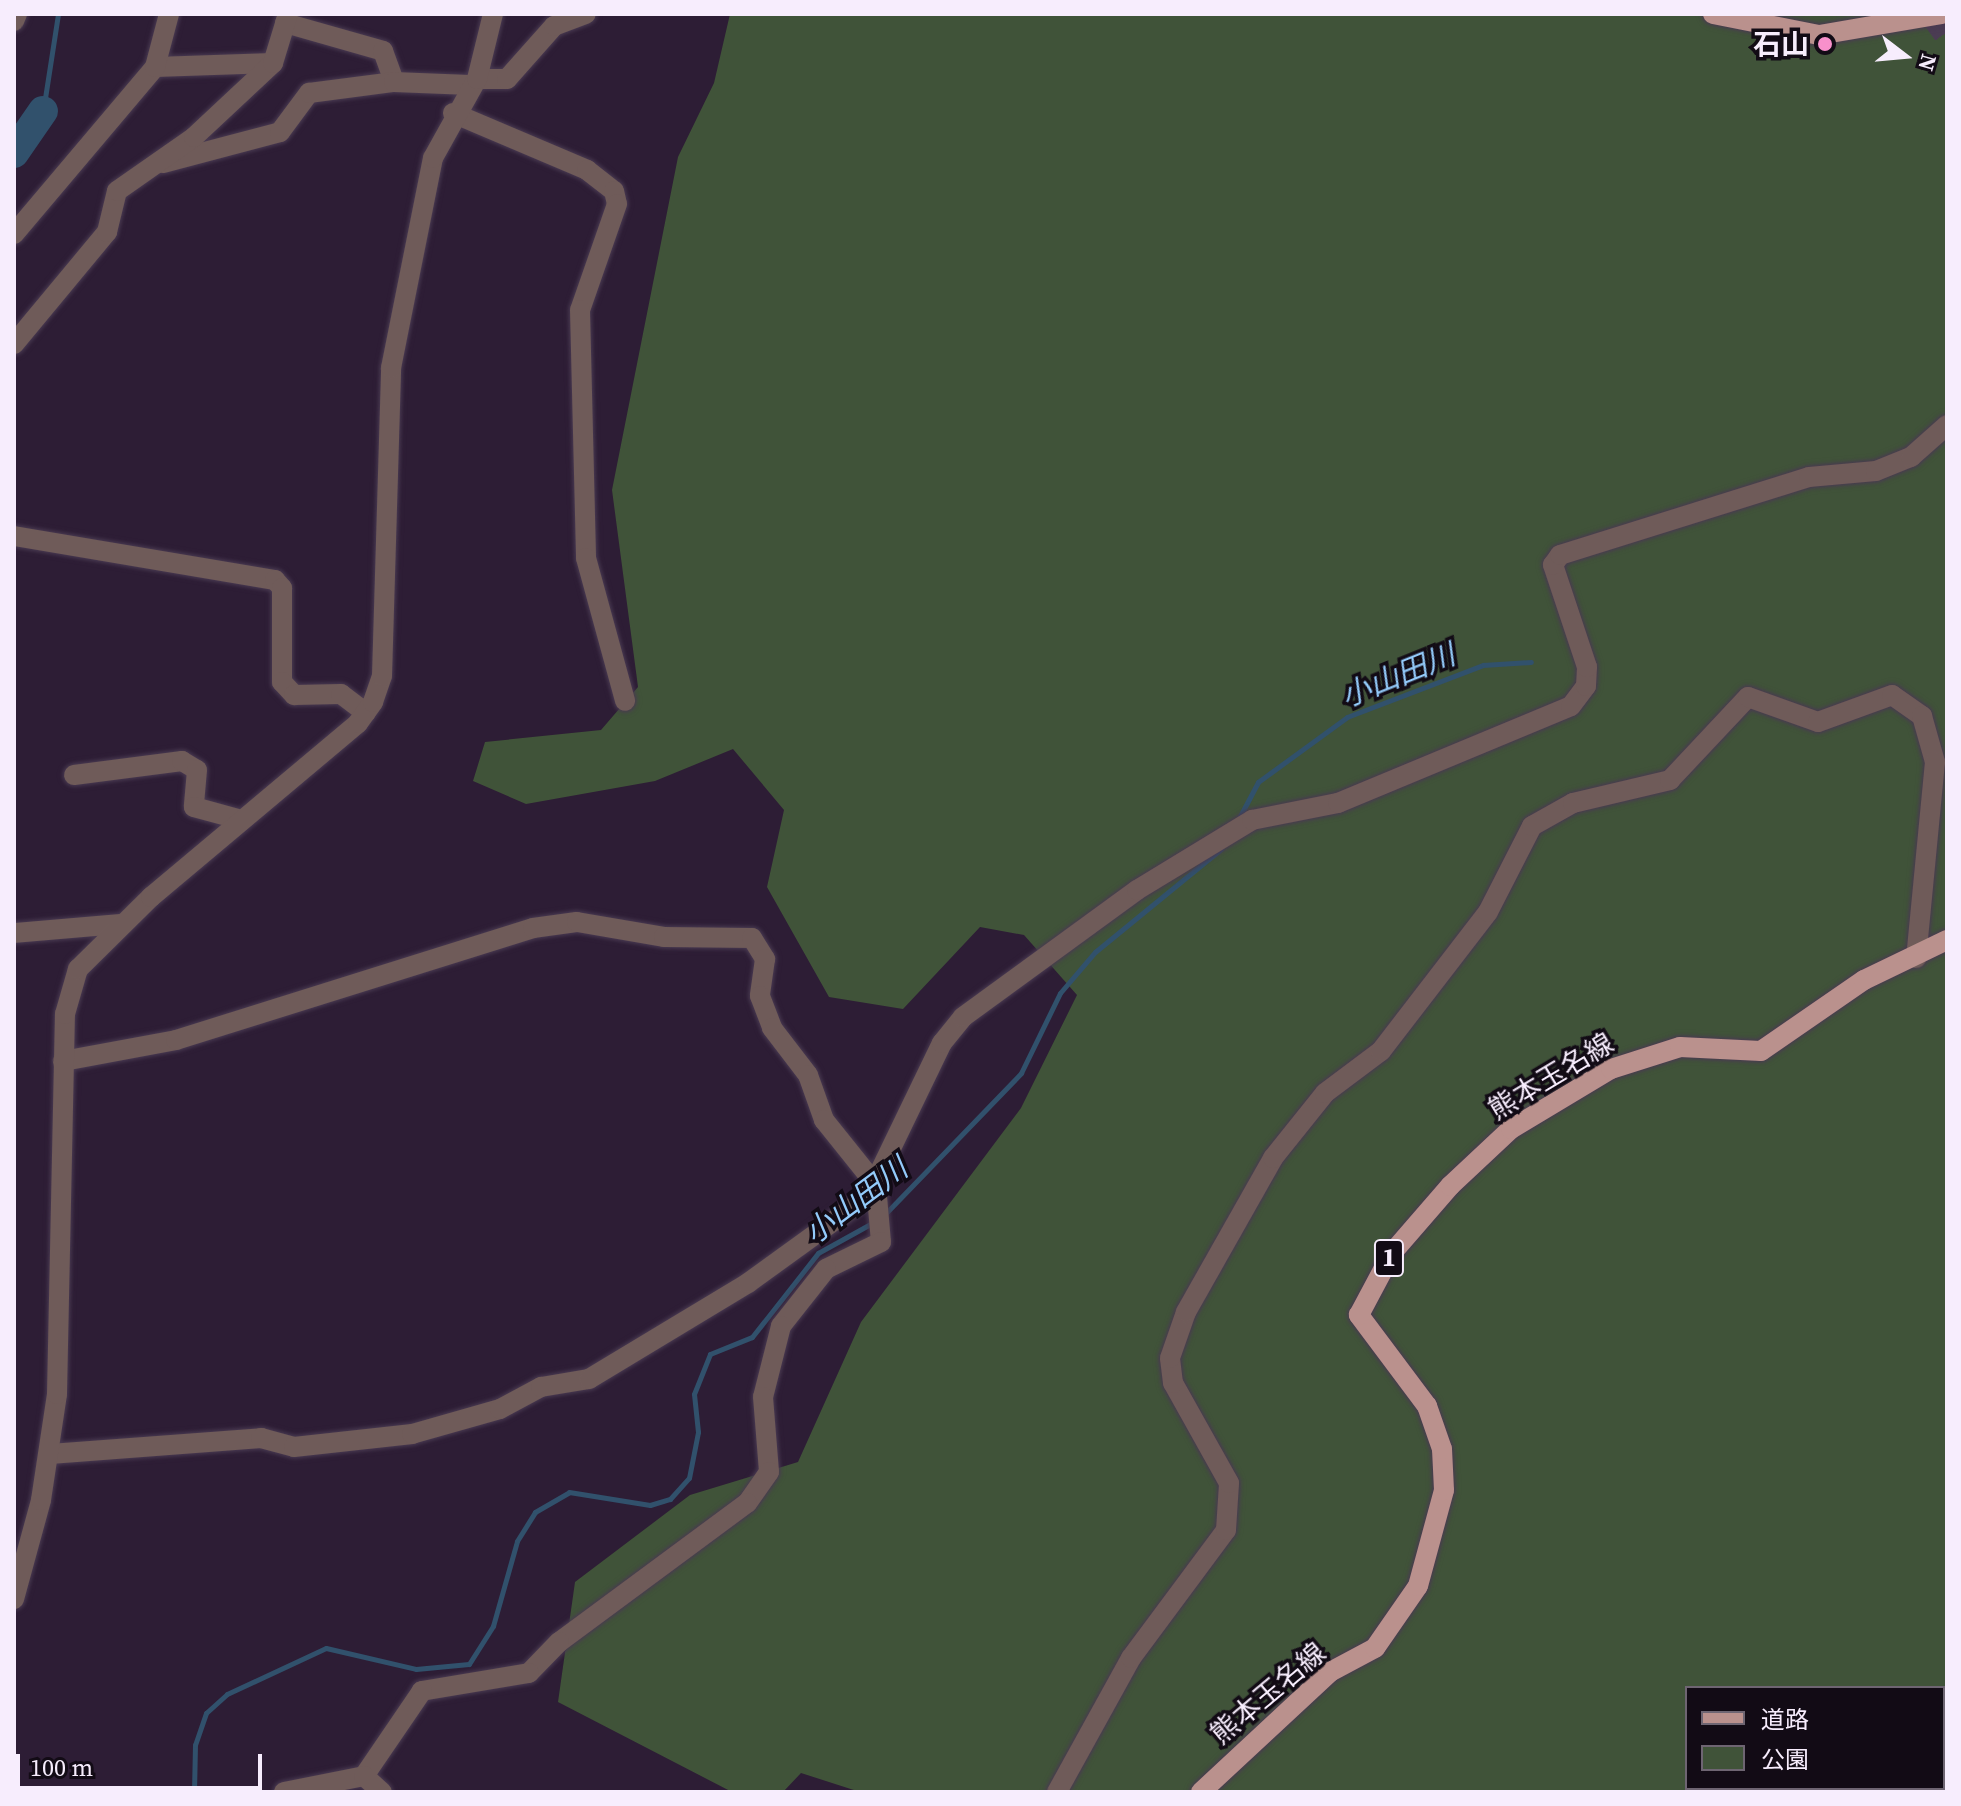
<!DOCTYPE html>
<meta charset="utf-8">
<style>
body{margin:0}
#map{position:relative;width:1961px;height:1806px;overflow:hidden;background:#2d1d35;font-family:"Source Serif 4","Noto Sans JP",serif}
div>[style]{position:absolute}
.green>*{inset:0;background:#405339}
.stream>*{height:5px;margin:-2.5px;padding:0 2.5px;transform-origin:2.5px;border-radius:2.5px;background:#31516c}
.river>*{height:30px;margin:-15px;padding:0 15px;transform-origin:15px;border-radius:15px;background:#31516c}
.highway-tunnel>*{height:24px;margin-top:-12px;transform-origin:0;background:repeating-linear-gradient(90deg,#4b3c53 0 24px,transparent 0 36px)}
.roads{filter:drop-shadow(0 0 2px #493a51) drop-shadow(0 0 2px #493a51)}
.street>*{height:20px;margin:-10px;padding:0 10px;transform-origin:10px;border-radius:10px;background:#6f5b59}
.primary>*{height:20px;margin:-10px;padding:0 10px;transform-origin:10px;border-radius:10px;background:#ba918d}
.dots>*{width:22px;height:22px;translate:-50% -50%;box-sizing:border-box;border:4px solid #120b15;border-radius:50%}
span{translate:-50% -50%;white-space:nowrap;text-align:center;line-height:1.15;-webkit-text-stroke:7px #120b15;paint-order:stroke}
.shield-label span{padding:2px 6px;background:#120b15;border:2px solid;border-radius:6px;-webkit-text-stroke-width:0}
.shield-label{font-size:26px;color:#f7edfd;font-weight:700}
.poi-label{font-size:28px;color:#f7edfd;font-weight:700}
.right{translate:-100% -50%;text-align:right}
.street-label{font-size:28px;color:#f7edfd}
.water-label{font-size:30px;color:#93cafa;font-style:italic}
.frame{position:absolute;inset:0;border:16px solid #f7edfd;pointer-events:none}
.legend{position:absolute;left:1685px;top:1686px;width:260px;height:104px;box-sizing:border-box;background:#120b15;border:2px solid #6e6572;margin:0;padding:10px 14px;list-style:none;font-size:24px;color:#f7edfd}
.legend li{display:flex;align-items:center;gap:16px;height:40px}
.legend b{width:40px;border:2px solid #6e6572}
.north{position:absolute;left:1865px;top:16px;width:80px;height:80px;-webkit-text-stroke:6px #120b15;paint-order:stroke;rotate:106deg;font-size:22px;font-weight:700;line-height:32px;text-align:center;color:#f7edfd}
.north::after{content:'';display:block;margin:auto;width:28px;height:36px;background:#f7edfd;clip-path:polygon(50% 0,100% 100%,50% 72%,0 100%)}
.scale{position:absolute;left:16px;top:1754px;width:246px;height:36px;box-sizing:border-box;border:4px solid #f7edfd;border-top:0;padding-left:10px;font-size:24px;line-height:28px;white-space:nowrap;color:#f7edfd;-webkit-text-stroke:6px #120b15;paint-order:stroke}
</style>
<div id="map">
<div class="green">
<div style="clip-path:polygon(evenodd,730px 14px,1947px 14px,1947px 1792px,860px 1792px,801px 1773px,783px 1792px,732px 1792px,558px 1702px,575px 1582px,690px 1495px,798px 1462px,861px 1322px,1021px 1108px,1077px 995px,1024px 935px,980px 927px,903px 1009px,829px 997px,767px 887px,784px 810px,733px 749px,655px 781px,526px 804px,473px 781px,485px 742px,601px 730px,638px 687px,612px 490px,678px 157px,714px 83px,730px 14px,1687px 1688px,1943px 1688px,1943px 1788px,1687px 1788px,1687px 1688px)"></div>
</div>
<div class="stream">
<div style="left:43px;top:111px;width:98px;rotate:-81.2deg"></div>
<div style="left:1238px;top:820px;width:43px;rotate:-62.2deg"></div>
<div style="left:1258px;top:782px;width:110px;rotate:-36.1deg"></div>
<div style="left:1347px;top:717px;width:146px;rotate:-20.9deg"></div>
<div style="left:1483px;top:665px;width:48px;rotate:-3.6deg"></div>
<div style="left:885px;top:1214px;width:196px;rotate:-46deg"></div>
<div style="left:1021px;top:1073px;width:89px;rotate:-64deg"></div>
<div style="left:1060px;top:993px;width:54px;rotate:-49.5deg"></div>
<div style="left:1095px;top:952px;width:163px;rotate:-39.3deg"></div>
<div style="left:194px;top:1792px;width:47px;rotate:-88.8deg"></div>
<div style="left:195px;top:1745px;width:34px;rotate:-71deg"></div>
<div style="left:206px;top:1713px;width:28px;rotate:-42deg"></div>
<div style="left:227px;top:1694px;width:109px;rotate:-24.9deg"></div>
<div style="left:326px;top:1648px;width:92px;rotate:13.1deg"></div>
<div style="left:416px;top:1669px;width:53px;rotate:-5.4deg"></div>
<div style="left:469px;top:1664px;width:45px;rotate:-57.7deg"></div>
<div style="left:493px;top:1626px;width:88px;rotate:-74.2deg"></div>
<div style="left:517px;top:1541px;width:34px;rotate:-58deg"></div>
<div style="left:535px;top:1512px;width:39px;rotate:-30deg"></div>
<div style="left:569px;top:1492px;width:82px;rotate:9.1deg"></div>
<div style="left:650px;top:1505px;width:21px;rotate:-17deg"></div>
<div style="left:670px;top:1499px;width:28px;rotate:-48deg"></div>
<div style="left:689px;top:1478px;width:47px;rotate:-78.9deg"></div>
<div style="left:698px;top:1432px;width:38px;rotate:-96deg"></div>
<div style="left:694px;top:1394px;width:43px;rotate:-68.2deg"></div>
<div style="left:710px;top:1354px;width:45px;rotate:-22deg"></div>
<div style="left:752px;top:1337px;width:107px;rotate:-51.8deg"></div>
<div style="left:818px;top:1253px;width:64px;rotate:-29deg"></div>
</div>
<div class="river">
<div style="left:14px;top:153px;width:51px;rotate:-55.4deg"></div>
</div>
<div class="highway-tunnel">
<div style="left:1931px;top:14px;width:27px;rotate:54deg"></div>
</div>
<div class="roads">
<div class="street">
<div style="left:14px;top:21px;width:8px;rotate:-67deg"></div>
<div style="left:285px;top:23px;width:102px;rotate:15.9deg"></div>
<div style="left:383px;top:51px;width:33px;rotate:70deg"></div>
<div style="left:155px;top:67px;width:118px;rotate:-1.9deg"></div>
<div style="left:477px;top:79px;width:30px"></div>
<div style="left:507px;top:79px;width:71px;rotate:-48.4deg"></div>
<div style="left:554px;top:26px;width:34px;rotate:-21deg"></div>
<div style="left:453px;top:113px;width:146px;rotate:23deg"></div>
<div style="left:587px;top:170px;width:34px;rotate:38deg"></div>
<div style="left:614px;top:191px;width:13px;rotate:77deg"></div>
<div style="left:617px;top:204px;width:112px;rotate:109.2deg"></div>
<div style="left:580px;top:310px;width:248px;rotate:88.6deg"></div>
<div style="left:586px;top:558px;width:148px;rotate:74.7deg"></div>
<div style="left:163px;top:163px;width:121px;rotate:-14.8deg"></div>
<div style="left:280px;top:132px;width:49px;rotate:-53.4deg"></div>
<div style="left:309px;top:93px;width:86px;rotate:-7.4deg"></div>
<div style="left:394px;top:82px;width:76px;rotate:2.3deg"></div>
<div style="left:14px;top:234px;width:219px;rotate:-49.8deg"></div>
<div style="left:155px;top:67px;width:55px;rotate:-75.2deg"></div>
<div style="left:14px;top:344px;width:146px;rotate:-50.3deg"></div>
<div style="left:107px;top:232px;width:42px;rotate:-76.3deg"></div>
<div style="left:117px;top:191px;width:94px;rotate:-35deg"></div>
<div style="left:194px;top:137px;width:108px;rotate:-43.1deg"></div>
<div style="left:273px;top:63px;width:51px;rotate:-73deg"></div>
<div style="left:14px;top:536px;width:265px;rotate:9.6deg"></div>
<div style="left:275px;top:580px;width:11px;rotate:49deg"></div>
<div style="left:282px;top:588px;width:94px;rotate:90deg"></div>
<div style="left:282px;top:682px;width:18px;rotate:47deg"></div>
<div style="left:294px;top:695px;width:47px;rotate:-1.2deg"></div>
<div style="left:341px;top:694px;width:31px;rotate:37deg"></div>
<div style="left:74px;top:775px;width:109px;rotate:-7.4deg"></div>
<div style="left:182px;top:761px;width:17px;rotate:31deg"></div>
<div style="left:197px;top:770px;width:37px;rotate:95deg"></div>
<div style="left:194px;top:807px;width:50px;rotate:15.2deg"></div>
<div style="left:14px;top:933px;width:106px;rotate:-4.9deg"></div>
<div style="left:63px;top:1061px;width:115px;rotate:-10.5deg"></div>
<div style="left:176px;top:1040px;width:374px;rotate:-17.4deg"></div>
<div style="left:533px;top:928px;width:44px;rotate:-7.8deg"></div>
<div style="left:577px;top:922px;width:88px;rotate:9.8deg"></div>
<div style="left:664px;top:937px;width:88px;rotate:0.7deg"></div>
<div style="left:752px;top:938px;width:25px;rotate:58deg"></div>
<div style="left:765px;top:959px;width:37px;rotate:98deg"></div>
<div style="left:760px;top:996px;width:34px;rotate:69deg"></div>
<div style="left:772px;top:1028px;width:59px;rotate:52.5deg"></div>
<div style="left:808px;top:1075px;width:48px;rotate:70.4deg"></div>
<div style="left:824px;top:1120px;width:83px;rotate:51.3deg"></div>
<div style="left:876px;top:1185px;width:57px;rotate:85deg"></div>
<div style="left:881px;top:1242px;width:61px;rotate:153.9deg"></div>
<div style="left:826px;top:1269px;width:73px;rotate:128.3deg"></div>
<div style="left:781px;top:1326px;width:73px;rotate:104.2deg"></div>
<div style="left:763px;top:1397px;width:75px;rotate:85.4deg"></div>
<div style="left:769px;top:1472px;width:38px;rotate:125deg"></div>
<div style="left:747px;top:1503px;width:234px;rotate:143.5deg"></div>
<div style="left:559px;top:1642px;width:43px;rotate:134.1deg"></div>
<div style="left:529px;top:1673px;width:109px;rotate:170.5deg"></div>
<div style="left:422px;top:1691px;width:103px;rotate:124.3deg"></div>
<div style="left:50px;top:1454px;width:212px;rotate:-4.3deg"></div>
<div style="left:261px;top:1438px;width:34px;rotate:15deg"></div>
<div style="left:294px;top:1447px;width:119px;rotate:-6.3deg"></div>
<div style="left:412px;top:1434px;width:91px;rotate:-15.9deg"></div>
<div style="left:500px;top:1409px;width:47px;rotate:-28.2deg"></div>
<div style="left:541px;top:1387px;width:49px;rotate:-9.5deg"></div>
<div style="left:589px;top:1379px;width:186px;rotate:-31.1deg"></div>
<div style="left:748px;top:1283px;width:148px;rotate:-35.9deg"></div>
<div style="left:868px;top:1196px;width:170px;rotate:-64.2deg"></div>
<div style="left:942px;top:1043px;width:33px;rotate:-51deg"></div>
<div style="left:963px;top:1017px;width:215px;rotate:-36.1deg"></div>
<div style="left:1137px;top:890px;width:135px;rotate:-31.3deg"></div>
<div style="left:1252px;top:820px;width:88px;rotate:-11.2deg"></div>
<div style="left:1338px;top:803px;width:252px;rotate:-22.6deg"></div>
<div style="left:1571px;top:706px;width:25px;rotate:-53deg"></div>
<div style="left:1586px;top:686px;width:19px;rotate:-87deg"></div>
<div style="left:1587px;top:667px;width:108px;rotate:-108.4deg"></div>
<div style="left:1553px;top:565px;width:12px;rotate:-55deg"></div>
<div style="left:1560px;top:555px;width:261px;rotate:-17.4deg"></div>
<div style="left:1809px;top:477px;width:67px;rotate:-5.1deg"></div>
<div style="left:1876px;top:471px;width:38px;rotate:-22deg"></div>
<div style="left:1911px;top:457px;width:48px;rotate:-41.6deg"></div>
<div style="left:14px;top:1599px;width:103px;rotate:-74.7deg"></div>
<div style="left:41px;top:1500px;width:107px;rotate:-81.4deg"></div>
<div style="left:57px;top:1394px;width:380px;rotate:-88.8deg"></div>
<div style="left:65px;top:1014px;width:47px;rotate:-73.9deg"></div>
<div style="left:78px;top:969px;width:103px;rotate:-44.6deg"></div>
<div style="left:151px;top:897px;width:270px;rotate:-40deg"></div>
<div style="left:358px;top:723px;width:26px;rotate:-54deg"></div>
<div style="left:373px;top:702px;width:28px;rotate:-71deg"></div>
<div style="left:382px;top:676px;width:308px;rotate:-88.3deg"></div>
<div style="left:391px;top:368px;width:214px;rotate:-78.7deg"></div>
<div style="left:433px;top:158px;width:90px;rotate:-60.9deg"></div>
<div style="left:477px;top:79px;width:67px;rotate:-76.2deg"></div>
<div style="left:284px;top:1792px;width:82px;rotate:-11.3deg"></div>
<div style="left:364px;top:1776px;width:24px;rotate:42deg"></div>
<div style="left:1057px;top:1792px;width:153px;rotate:-61.1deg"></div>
<div style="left:1131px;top:1658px;width:159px;rotate:-53.4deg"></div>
<div style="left:1226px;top:1530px;width:47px;rotate:-86.3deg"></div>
<div style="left:1229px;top:1483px;width:115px;rotate:-119.2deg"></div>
<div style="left:1173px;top:1383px;width:25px;rotate:-97deg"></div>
<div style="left:1170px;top:1358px;width:49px;rotate:-70.8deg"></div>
<div style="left:1186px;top:1312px;width:177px;rotate:-60.5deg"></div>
<div style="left:1273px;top:1158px;width:83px;rotate:-51.3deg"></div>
<div style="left:1325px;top:1093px;width:70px;rotate:-36.9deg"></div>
<div style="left:1381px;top:1051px;width:175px;rotate:-52.4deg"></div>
<div style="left:1488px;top:912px;width:97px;rotate:-62.9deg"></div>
<div style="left:1532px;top:826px;width:47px;rotate:-29.3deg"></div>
<div style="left:1573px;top:803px;width:100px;rotate:-13.3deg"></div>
<div style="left:1670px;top:780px;width:114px;rotate:-46.8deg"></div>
<div style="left:1748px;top:697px;width:74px;rotate:19.7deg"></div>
<div style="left:1818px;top:722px;width:79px;rotate:-20deg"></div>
<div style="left:1892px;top:695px;width:37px;rotate:35deg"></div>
<div style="left:1922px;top:716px;width:48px;rotate:74.2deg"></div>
<div style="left:1935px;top:762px;width:197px;rotate:95.5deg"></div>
</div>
<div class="primary">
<div style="left:1713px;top:14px;width:108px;rotate:11.2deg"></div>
<div style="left:1819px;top:35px;width:125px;rotate:-9.7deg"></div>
<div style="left:1201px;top:1792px;width:176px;rotate:-42.9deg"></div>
<div style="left:1330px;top:1672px;width:51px;rotate:-28.1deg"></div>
<div style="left:1375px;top:1648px;width:75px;rotate:-55.3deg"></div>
<div style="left:1418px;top:1586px;width:99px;rotate:-74.8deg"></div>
<div style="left:1444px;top:1490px;width:41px;rotate:-92.8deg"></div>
<div style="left:1442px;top:1449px;width:46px;rotate:-109.2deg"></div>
<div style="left:1427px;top:1406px;width:114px;rotate:-126.8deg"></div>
<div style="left:1359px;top:1315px;width:70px;rotate:-62deg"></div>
<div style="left:1392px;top:1253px;width:89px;rotate:-49.1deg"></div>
<div style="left:1450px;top:1186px;width:83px;rotate:-43.1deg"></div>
<div style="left:1511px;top:1129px;width:117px;rotate:-31deg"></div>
<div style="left:1611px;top:1069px;width:72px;rotate:-17.7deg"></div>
<div style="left:1680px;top:1047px;width:81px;rotate:2.8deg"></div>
<div style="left:1761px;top:1051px;width:125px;rotate:-34.6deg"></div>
<div style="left:1864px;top:980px;width:92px;rotate:-25.7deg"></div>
</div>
</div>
<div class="dots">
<div style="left:1825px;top:44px;background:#f890cb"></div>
</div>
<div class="shield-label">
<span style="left:1389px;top:1258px">1</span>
</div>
<div class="poi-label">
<span class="right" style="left:1809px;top:44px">石山</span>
</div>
<div class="street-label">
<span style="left:1551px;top:1076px;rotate:-31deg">熊本玉名線</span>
<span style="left:1268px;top:1693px;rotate:-40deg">熊本玉名線</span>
</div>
<div class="water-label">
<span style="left:1398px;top:676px;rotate:-22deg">小山田川</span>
<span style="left:856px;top:1201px;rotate:-37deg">小山田川</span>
</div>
<div class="frame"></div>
<ul class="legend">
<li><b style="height:10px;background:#ba918d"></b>道路</li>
<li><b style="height:22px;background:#405339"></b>公園</li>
</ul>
<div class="north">N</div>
<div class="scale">100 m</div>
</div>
